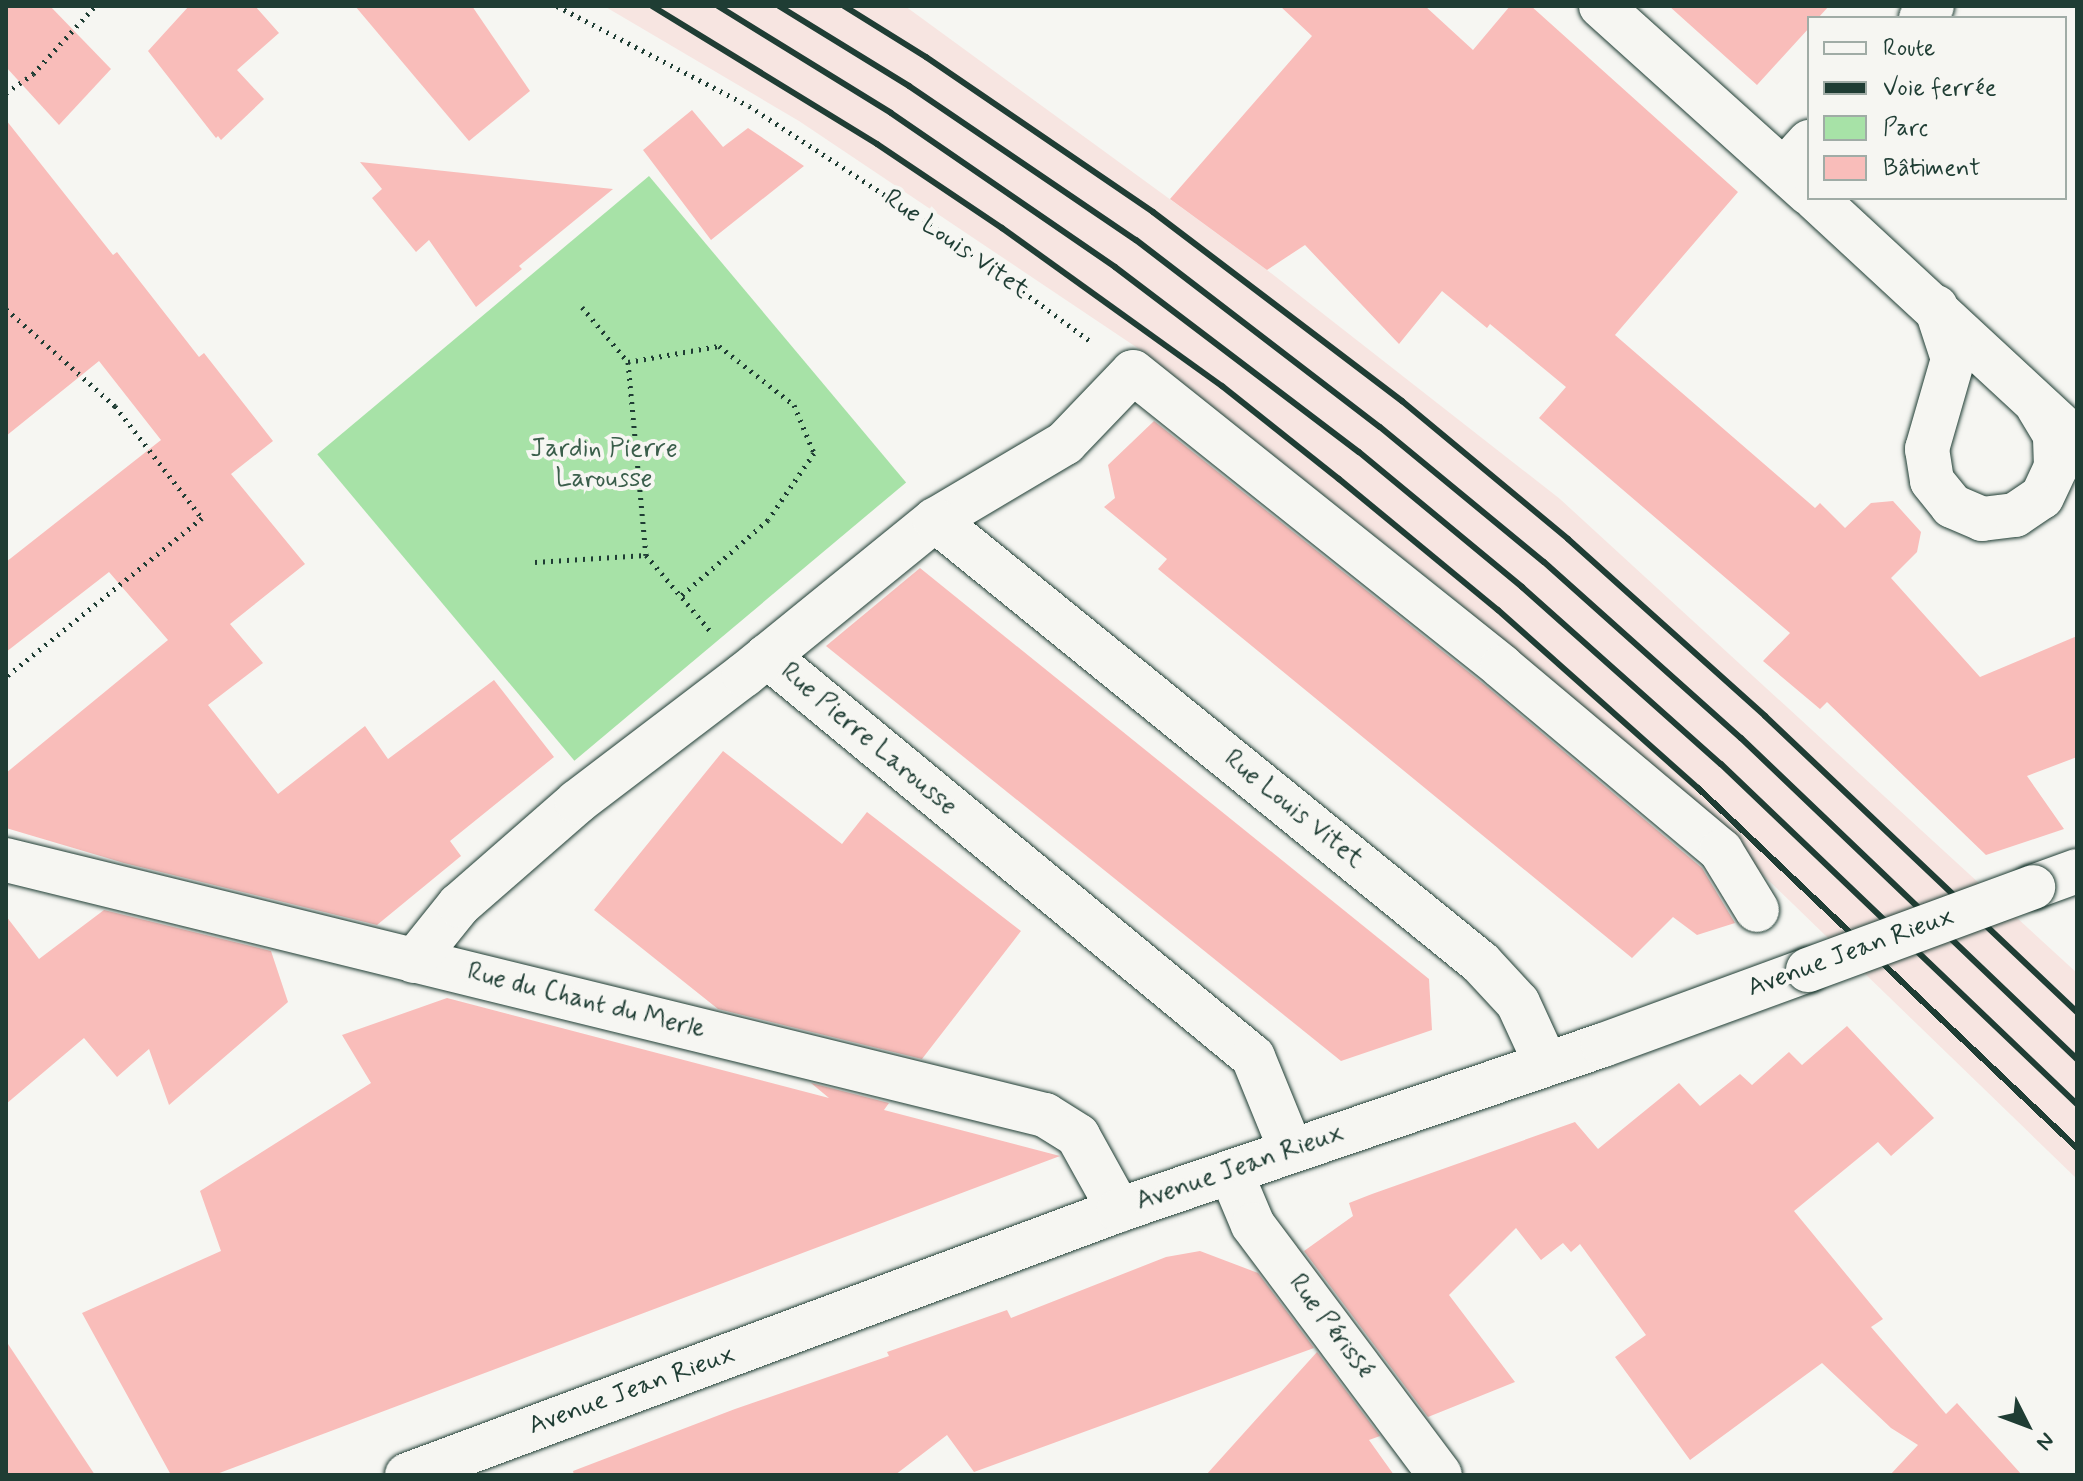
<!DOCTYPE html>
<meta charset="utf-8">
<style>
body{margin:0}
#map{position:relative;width:2083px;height:1481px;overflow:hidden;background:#f6f6f2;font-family:Mynerve,sans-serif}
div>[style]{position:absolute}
.built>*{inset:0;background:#f7e5e1}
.green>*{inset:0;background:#a7e2a7;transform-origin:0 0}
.building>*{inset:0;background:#f9bdba}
.path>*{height:5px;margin-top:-2.5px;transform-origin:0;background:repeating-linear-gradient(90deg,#1f3d34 0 2px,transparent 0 8px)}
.roads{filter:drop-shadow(0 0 2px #1f3d34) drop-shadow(0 0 2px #1f3d34)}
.minor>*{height:44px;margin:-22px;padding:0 22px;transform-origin:22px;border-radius:22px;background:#f6f6f2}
.secondary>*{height:44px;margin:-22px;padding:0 22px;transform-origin:22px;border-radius:22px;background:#f6f6f2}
.rail>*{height:6px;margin:-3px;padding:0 3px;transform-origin:3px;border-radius:3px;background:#1f3d34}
.bridges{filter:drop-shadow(0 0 2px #1f3d34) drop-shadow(0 0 2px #1f3d34)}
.secondary-bridge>*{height:44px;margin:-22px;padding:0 22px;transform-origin:22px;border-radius:22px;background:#f6f6f2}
span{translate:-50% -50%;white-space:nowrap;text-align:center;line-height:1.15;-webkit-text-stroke:8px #f6f6f2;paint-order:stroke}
.street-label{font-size:26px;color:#1f3d34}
.park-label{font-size:26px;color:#3a5e4b}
.frame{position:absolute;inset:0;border:8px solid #1f3d34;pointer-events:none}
.legend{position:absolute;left:1807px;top:16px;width:260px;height:184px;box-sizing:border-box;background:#f6f6f2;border:2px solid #a0aca6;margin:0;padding:10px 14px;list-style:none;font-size:24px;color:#1f3d34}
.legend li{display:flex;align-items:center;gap:16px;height:40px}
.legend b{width:40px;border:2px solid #a0aca6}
.north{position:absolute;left:1987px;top:1385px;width:80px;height:80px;-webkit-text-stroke:6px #f6f6f2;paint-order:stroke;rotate:132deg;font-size:22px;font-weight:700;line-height:32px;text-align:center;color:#1f3d34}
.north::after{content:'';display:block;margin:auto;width:28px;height:36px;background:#1f3d34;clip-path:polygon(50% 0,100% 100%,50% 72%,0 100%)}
</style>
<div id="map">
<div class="built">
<div style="clip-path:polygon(604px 6px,905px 6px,1267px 270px,1560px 499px,2077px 973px,2077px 1179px,1731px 844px,1462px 605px,1145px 353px,799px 121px)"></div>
</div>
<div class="green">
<div style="left:649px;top:176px;width:400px;height:433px;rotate:50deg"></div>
</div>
<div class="building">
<div style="clip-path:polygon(6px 6px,50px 6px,111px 69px,59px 125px,6px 67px)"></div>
<div style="clip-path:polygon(189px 6px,255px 6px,279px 33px,237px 70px,264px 99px,221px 140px,218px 136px,216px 138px,148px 51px)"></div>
<div style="clip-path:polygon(355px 6px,472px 6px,530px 91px,469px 141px)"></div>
<div style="clip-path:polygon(1280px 6px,1425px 6px,1473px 50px,1510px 6px,1531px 6px,1738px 192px,1615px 335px,1815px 508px,1820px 503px,1845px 528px,1871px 503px,1893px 501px,1921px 532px,1917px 552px,1891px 578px,1980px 677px,2077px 636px,2077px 757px,2027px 776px,2064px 829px,1986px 855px,1827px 702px,1820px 709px,1763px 661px,1790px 633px,1539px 418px,1566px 387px,1490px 324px,1487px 328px,1442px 291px,1399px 344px,1305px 245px,1267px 270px,1170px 199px,1312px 36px)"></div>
<div style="clip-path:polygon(1669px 6px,1829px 6px,1818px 18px,1809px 18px,1809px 28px,1757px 85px)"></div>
<div style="clip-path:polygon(692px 110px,723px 147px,748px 128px,804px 166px,711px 240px,643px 150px)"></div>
<div style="clip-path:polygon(6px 120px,113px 255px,117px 252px,199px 357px,204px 353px,273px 441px,231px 474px,305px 564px,230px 624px,263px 663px,208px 705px,278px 794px,365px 726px,388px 759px,494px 680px,554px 757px,450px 841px,461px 856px,377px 925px,124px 863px,6px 828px,6px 773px,168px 640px,109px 572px,6px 652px,6px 562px,161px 440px,99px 361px,6px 436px)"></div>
<div style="clip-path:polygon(360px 162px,613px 189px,519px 266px,522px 269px,476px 307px,429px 240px,416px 252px,372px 198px,382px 189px)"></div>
<div style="clip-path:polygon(1154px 421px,1486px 686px,1702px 868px,1735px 923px,1697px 935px,1673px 917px,1632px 958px,1158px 569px,1167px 559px,1104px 507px,1115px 498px,1108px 465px)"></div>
<div style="clip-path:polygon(920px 568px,1429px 979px,1432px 1030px,1341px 1061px,826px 646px)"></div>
<div style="clip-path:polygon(723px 751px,842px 844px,867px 812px,1021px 931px,922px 1059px,718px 1009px,594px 910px)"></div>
<div style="clip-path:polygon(104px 910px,271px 951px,288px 1002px,169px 1105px,149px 1049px,117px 1077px,84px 1038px,6px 1104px,6px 916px,39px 959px)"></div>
<div style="clip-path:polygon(447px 998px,829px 1098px,811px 1083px,889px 1103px,884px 1110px,1060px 1156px,214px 1475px,171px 1475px,82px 1313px,221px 1251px,200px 1191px,371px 1083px,342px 1035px)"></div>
<div style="clip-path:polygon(1847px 1026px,1934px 1118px,1891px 1156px,1878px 1142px,1794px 1211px,1883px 1319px,1871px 1327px,1946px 1414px,1957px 1403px,2022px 1475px,1890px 1475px,1918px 1445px,1891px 1428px,1822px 1363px,1690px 1460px,1615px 1357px,1646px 1335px,1580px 1244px,1571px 1252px,1563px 1243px,1541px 1260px,1516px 1228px,1449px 1295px,1515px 1382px,1428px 1417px,1304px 1251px,1353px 1216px,1349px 1203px,1372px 1194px,1575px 1122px,1598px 1149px,1679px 1083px,1700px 1106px,1740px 1074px,1752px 1085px,1789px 1052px,1802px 1065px)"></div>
<div style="clip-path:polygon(1200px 1251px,1258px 1273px,1314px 1348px,974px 1472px,947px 1435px,895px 1475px,574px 1475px,573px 1471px,735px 1409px,889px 1356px,887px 1352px,1007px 1310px,1011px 1318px,1166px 1257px)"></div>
<div style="clip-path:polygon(6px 1341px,95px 1475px,6px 1475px)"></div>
<div style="clip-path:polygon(1317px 1352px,1380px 1436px,1369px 1440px,1394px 1475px,1206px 1475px)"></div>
</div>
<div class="path">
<div style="left:557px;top:6px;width:216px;rotate:27.5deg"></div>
<div style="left:749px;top:106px;width:243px;rotate:33.2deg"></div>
<div style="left:952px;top:239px;width:172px;rotate:36.5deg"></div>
<div style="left:6px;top:93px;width:33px;rotate:-35deg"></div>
<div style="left:33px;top:74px;width:92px;rotate:-47.6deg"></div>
<div style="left:582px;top:307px;width:72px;rotate:50.1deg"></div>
<div style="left:628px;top:362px;width:194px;rotate:84.7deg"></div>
<div style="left:646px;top:555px;width:102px;rotate:49.8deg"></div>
<div style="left:6px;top:309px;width:146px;rotate:41.7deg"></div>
<div style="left:115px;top:406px;width:142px;rotate:52.2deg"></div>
<div style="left:202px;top:518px;width:252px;rotate:141deg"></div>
<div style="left:628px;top:362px;width:92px;rotate:-10deg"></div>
<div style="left:719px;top:346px;width:95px;rotate:38.2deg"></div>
<div style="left:794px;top:405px;width:52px;rotate:67.4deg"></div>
<div style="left:814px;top:453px;width:81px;rotate:124.5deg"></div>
<div style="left:768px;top:520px;width:116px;rotate:138.9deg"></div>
<div style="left:535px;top:562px;width:111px;rotate:-3.6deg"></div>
</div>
<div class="roads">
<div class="minor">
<div style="left:1601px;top:6px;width:280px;rotate:42deg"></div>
<div style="left:1921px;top:18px;width:16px;rotate:-47deg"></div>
<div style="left:1784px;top:170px;width:38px;rotate:-48deg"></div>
<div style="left:1815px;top:198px;width:334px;rotate:42.8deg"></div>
<div style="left:1936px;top:307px;width:55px;rotate:71.9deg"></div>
<div style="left:1953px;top:359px;width:94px;rotate:106.1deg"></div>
<div style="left:1927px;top:449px;width:32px;rotate:81deg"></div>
<div style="left:1932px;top:481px;width:32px;rotate:51deg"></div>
<div style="left:1952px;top:506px;width:33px;rotate:23deg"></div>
<div style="left:1982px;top:519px;width:33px;rotate:-7deg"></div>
<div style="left:2015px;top:515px;width:32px;rotate:-34deg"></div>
<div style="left:2042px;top:497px;width:33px;rotate:-65deg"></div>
<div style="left:2056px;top:467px;width:32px;rotate:-92deg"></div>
<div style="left:2055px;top:435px;width:33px;rotate:-121deg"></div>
<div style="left:935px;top:520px;width:151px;rotate:-30.6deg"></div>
<div style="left:1065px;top:443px;width:98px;rotate:-46.2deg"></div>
<div style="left:1133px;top:372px;width:472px;rotate:38.6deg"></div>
<div style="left:1502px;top:667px;width:286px;rotate:40deg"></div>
<div style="left:1721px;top:851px;width:69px;rotate:58.6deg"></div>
<div style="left:767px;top:656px;width:630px;rotate:39.53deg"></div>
<div style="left:1253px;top:1057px;width:100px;rotate:67.8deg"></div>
<div style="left:6px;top:860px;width:1070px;rotate:13.79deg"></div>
<div style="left:1045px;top:1115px;width:39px;rotate:32deg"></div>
<div style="left:1078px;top:1136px;width:85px;rotate:61deg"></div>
<div style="left:414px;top:961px;width:72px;rotate:-51.2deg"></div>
<div style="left:459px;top:905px;width:157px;rotate:-41.1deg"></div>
<div style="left:577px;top:802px;width:210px;rotate:-37.3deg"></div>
<div style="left:744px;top:675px;width:246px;rotate:-39.1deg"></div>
<div style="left:935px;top:520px;width:703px;rotate:39.05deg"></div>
<div style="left:1481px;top:963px;width:54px;rotate:47.2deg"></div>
<div style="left:1518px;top:1003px;width:67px;rotate:65.3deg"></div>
<div style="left:1231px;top:1173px;width:56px;rotate:67.1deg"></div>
<div style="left:1253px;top:1225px;width:312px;rotate:53.2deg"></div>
</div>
<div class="secondary">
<div style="left:2033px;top:887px;width:47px;rotate:-20deg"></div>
<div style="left:407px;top:1475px;width:760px;rotate:-20.41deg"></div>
<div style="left:1119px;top:1210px;width:511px;rotate:-18.82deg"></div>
<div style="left:1603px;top:1045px;width:218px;rotate:-20.1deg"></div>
</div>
</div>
<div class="rail">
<div style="left:652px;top:6px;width:264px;rotate:31.5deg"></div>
<div style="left:877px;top:144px;width:151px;rotate:33.9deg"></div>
<div style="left:1002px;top:228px;width:271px;rotate:35.7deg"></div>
<div style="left:1222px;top:386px;width:149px;rotate:38.5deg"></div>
<div style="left:1339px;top:479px;width:206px;rotate:39.5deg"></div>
<div style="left:1498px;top:610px;width:268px;rotate:41.7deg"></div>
<div style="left:1698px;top:788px;width:523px;rotate:43.53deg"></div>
<div style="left:718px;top:6px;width:203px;rotate:31.7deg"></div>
<div style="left:891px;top:113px;width:272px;rotate:34.5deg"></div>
<div style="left:1115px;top:267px;width:306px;rotate:37.2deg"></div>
<div style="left:1359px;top:452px;width:212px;rotate:39.6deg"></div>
<div style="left:1522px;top:587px;width:266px;rotate:41.7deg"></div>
<div style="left:1721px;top:764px;width:492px;rotate:43.7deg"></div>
<div style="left:779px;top:6px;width:153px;rotate:31.6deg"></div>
<div style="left:909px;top:86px;width:274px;rotate:34.2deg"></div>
<div style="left:1136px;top:240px;width:307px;rotate:37.5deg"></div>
<div style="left:1380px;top:427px;width:212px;rotate:39.5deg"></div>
<div style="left:1544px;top:562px;width:264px;rotate:41.8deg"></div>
<div style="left:1741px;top:738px;width:465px;rotate:43.7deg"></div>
<div style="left:844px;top:6px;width:97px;rotate:31.9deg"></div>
<div style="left:926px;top:57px;width:275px;rotate:34.3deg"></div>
<div style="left:1153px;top:212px;width:313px;rotate:37.2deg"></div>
<div style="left:1402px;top:401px;width:216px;rotate:39.7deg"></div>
<div style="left:1568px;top:539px;width:265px;rotate:41.9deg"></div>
<div style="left:1765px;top:716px;width:430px;rotate:43.5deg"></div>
</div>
<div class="bridges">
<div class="secondary-bridge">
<div style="left:1808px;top:970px;width:240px;rotate:-20.2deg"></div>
</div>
</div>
<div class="street-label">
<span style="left:956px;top:245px;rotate:35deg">Rue Louis Vitet</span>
<span style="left:868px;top:740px;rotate:40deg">Rue Pierre Larousse</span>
<span style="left:1293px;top:810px;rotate:39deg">Rue Louis Vitet</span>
<span style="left:1851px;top:953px;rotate:-20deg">Avenue Jean Rieux</span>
<span style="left:586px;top:1002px;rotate:14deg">Rue du Chant du Merle</span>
<span style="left:1240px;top:1168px;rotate:-19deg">Avenue Jean Rieux</span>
<span style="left:1330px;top:1327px;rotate:53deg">Rue Périssé</span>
<span style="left:632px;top:1391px;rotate:-20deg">Avenue Jean Rieux</span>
</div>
<div class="park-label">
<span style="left:604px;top:465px">Jardin Pierre<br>Larousse</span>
</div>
<div class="frame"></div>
<ul class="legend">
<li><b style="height:10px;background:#f6f6f2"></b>Route</li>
<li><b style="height:10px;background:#1f3d34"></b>Voie ferrée</li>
<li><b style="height:22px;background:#a7e2a7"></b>Parc</li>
<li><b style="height:22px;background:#f9bdba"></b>Bâtiment</li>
</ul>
<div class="north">N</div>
</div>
